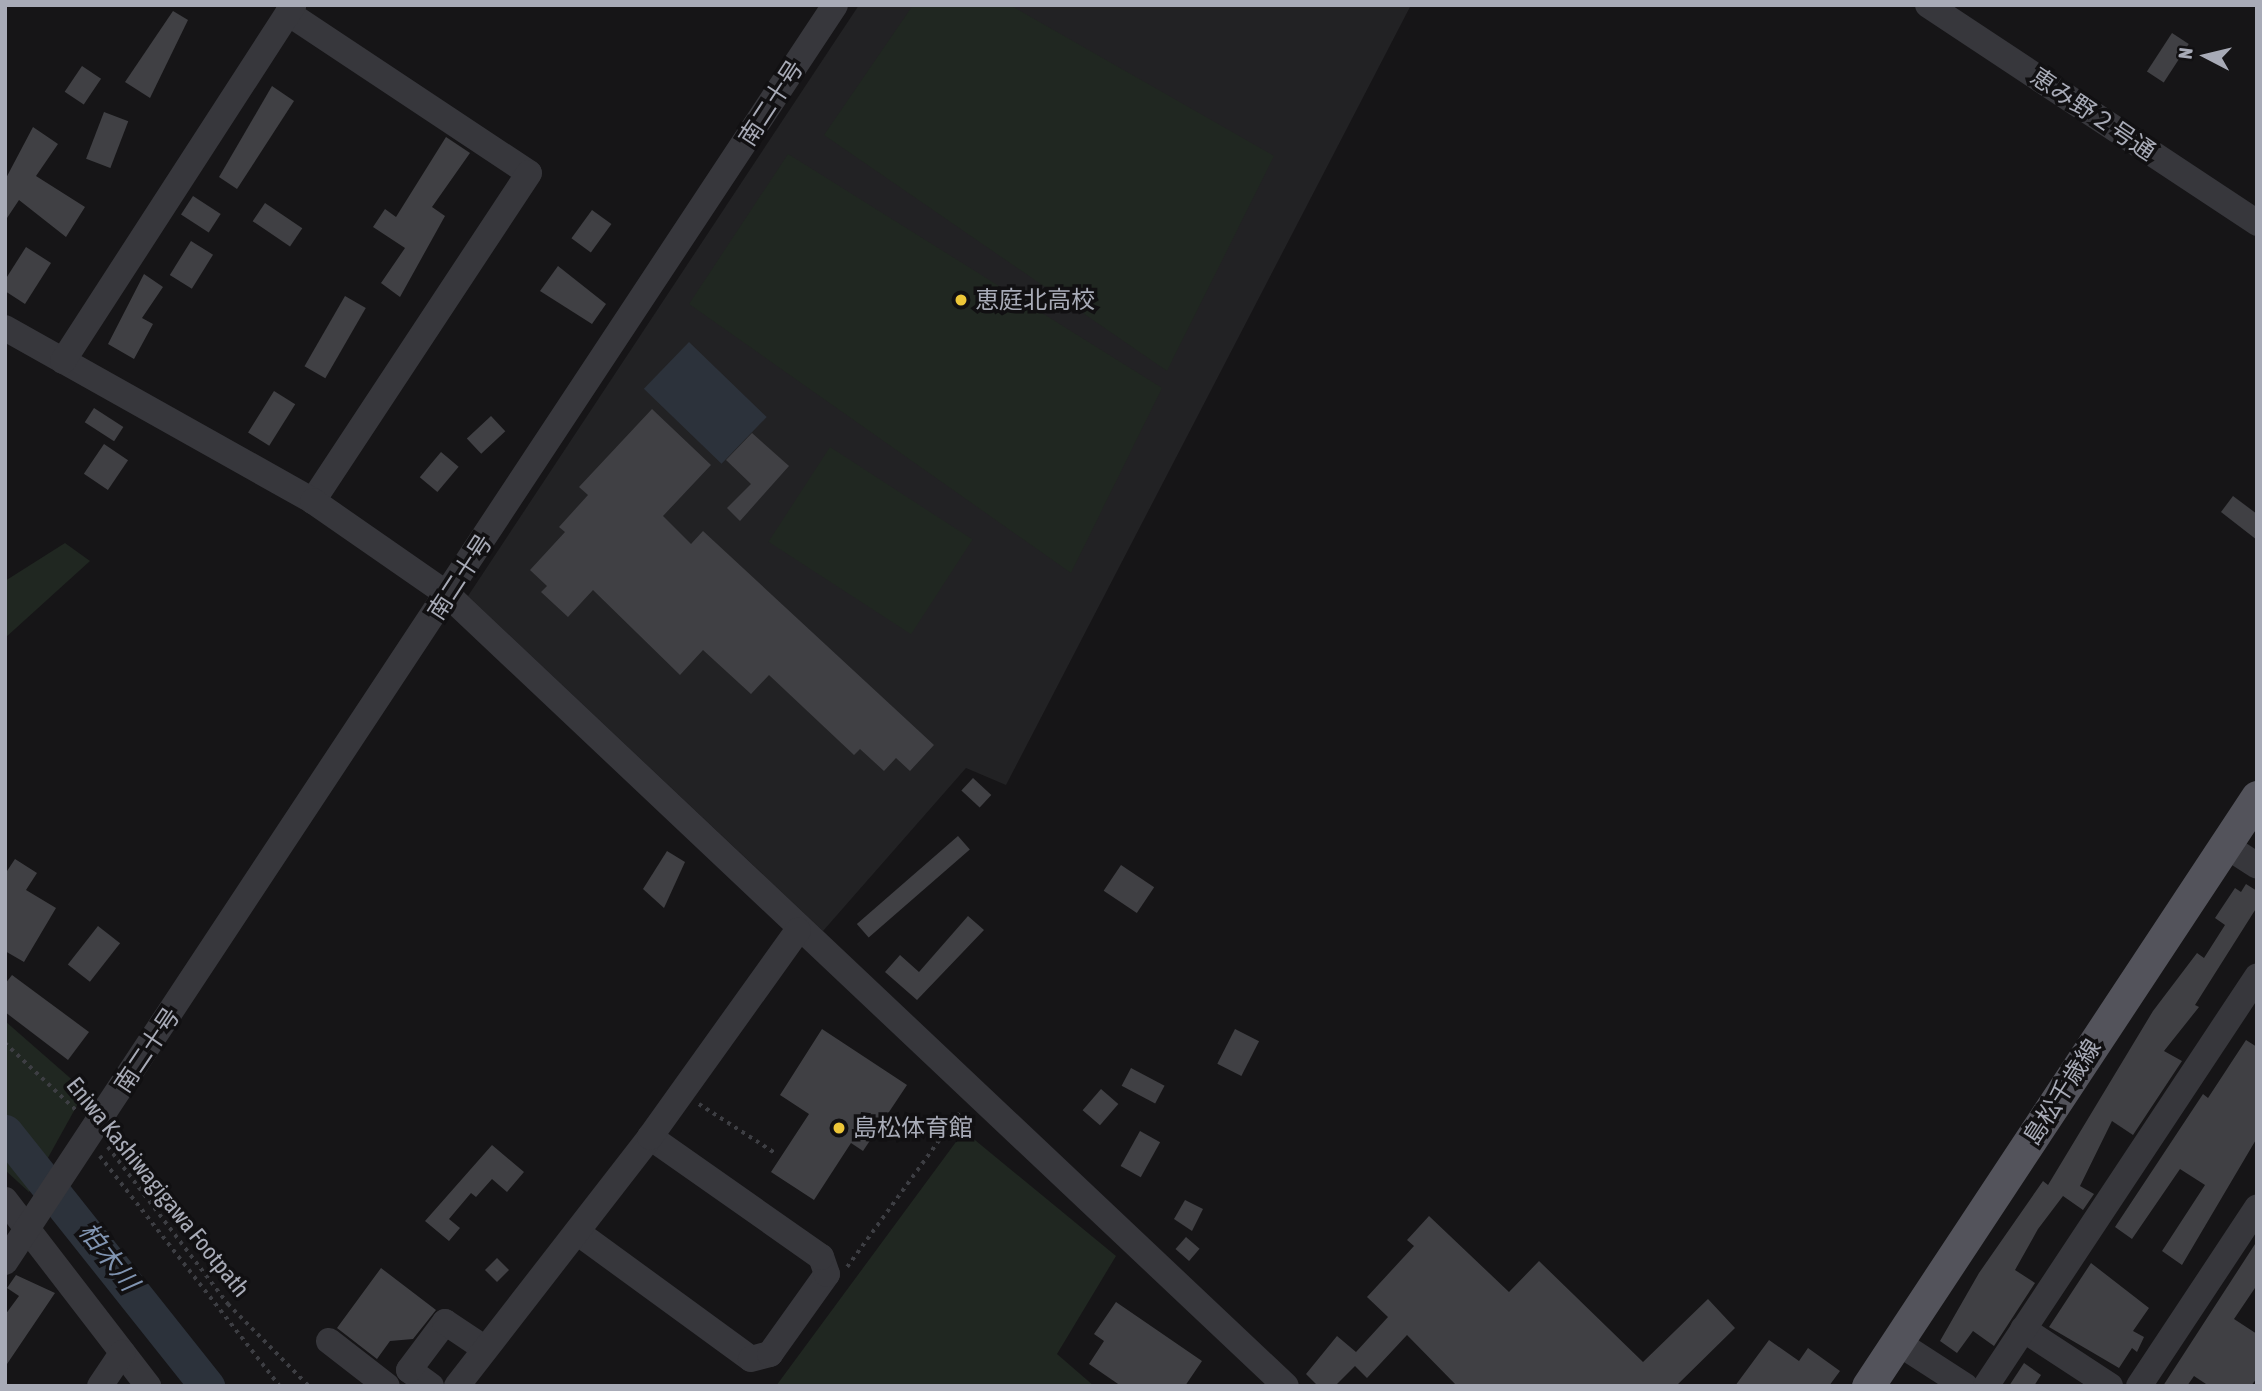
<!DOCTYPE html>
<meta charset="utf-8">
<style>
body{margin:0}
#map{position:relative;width:2262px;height:1391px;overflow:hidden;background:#161517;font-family:"Asap Condensed","Noto Sans JP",sans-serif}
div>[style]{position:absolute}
.built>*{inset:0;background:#222224}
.green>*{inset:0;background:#202721;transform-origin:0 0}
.water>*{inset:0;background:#2c323b;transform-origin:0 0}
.river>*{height:35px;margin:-17.5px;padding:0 17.5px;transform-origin:17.5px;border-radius:17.5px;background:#2c323b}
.building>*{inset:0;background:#404044;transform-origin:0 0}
.path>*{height:3.5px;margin-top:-1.75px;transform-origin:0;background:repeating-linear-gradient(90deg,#3d3e43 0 3.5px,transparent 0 8.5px)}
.minor>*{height:26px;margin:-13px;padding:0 13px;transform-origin:13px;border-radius:13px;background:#37373c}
.major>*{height:33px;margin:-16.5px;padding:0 16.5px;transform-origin:16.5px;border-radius:16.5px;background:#53535b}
.dots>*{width:19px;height:19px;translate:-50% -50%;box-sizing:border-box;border:4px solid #111012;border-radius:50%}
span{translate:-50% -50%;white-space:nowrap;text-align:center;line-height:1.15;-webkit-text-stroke:7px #111012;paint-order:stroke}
.street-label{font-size:24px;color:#a8abb7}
.poi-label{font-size:24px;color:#a8abb7}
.left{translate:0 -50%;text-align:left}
.water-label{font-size:26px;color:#8094b1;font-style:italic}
.frame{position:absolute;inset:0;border:7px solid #a8abb7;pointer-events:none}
.north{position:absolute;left:2171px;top:21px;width:70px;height:70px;-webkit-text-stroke:5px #111012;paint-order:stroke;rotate:277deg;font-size:19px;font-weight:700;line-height:28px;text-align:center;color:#a8abb7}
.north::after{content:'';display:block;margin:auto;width:24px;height:32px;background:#a8abb7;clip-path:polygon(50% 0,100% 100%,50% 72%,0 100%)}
</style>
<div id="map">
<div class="built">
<div style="clip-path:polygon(859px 5px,1411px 5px,1006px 785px,966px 768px,823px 931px,468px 596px)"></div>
</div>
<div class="green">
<div style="clip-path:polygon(913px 5px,1010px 5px,1274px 156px,1167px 371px,824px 135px)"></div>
<div style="clip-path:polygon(788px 154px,1162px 388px,1071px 573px,689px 304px)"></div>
<div style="left:830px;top:447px;width:170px;height:113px;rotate:33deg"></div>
<div style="clip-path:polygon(65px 543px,90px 561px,5px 638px,5px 581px)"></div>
<div style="clip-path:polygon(5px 1021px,85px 1091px,29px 1192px,5px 1170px)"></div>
<div style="clip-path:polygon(964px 1131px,1116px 1256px,1057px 1354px,1094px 1386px,776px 1386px)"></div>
</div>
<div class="water">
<div style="left:689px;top:342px;width:108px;height:65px;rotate:44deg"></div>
</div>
<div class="river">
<div style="left:5px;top:1132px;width:325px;rotate:51.5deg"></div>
</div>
<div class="building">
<div style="clip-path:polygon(173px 11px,188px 20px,150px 98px,125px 82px)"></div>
<div style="left:2172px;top:33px;width:20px;height:46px;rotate:33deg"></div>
<div style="left:82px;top:66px;width:23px;height:31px;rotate:34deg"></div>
<div style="clip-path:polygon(272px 86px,294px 101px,237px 189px,219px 177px)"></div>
<div style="left:104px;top:112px;width:26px;height:50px;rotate:21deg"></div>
<div style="clip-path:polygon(33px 127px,58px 144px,36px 176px,85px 207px,66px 237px,19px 200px,5px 221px,5px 180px)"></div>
<div style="clip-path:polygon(446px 137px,470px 153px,432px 207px,445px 216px,400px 297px,381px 283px,405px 248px,373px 227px,385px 209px,396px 217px)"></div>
<div style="left:193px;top:196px;width:33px;height:22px;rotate:33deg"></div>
<div style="left:265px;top:203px;width:45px;height:22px;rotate:34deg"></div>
<div style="left:592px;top:210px;width:24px;height:35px;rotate:36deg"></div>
<div style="left:191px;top:241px;width:26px;height:40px;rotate:32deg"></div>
<div style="clip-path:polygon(26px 247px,51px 263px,25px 304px,5px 291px,5px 280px)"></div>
<div style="clip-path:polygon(558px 266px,606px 304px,592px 324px,540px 291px)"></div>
<div style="clip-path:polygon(144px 274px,163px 287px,142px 318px,153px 324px,134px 359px,108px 344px)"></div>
<div style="left:345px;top:296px;width:24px;height:81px;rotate:30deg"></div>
<div style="left:274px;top:391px;width:25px;height:49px;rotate:32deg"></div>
<div style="left:94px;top:408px;width:35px;height:17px;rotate:33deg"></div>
<div style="clip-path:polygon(652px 409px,711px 465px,663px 516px,691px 544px,703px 531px,934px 745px,910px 771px,896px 758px,884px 771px,860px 749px,854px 755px,769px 675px,751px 694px,703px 650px,680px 675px,593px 590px,568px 617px,541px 592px,547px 586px,530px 570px,565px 532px,559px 527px,588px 495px,579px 487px)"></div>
<div style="left:491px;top:416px;width:21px;height:33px;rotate:47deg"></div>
<div style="clip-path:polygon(752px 433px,789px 466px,740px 521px,727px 508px,751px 484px,726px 460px)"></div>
<div style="left:104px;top:444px;width:29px;height:36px;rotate:34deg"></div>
<div style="left:441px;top:452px;width:23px;height:33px;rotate:40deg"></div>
<div style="clip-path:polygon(2233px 496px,2257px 514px,2257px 540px,2221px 512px)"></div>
<div style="left:973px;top:778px;width:25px;height:17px;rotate:43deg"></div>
<div style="left:958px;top:836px;width:18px;height:134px;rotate:49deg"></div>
<div style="clip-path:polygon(667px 851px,685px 862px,664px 908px,643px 889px)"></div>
<div style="clip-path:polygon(15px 859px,37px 873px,26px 890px,56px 908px,24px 962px,5px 951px,5px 874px)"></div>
<div style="left:1121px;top:865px;width:40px;height:31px;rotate:34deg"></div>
<div style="clip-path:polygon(2246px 884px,2257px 891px,2257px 907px,2195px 1005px,2199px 1007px,2164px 1051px,2182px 1061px,2178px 1067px,2133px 1135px,2112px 1121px,2080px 1186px,2094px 1194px,2083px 1210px,2063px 1196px,2038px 1229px,2015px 1270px,2035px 1283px,1994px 1346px,1973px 1331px,1957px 1353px,1940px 1341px,1979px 1273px,2043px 1181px,2048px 1185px,2153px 1011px,2197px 953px,2204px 958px,2225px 925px,2215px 918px,2235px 888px,2241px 892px)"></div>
<div style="clip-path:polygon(968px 916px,984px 930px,917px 1000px,885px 972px,900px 955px,919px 972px)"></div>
<div style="left:98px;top:926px;width:28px;height:49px;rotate:38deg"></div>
<div style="clip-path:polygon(12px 975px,89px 1032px,68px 1060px,5px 1012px,5px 984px)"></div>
<div style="clip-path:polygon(822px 1029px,907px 1085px,863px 1151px,851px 1143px,814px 1200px,771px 1172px,809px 1114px,780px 1095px)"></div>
<div style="left:1235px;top:1029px;width:27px;height:39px;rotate:27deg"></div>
<div style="clip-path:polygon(2246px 1040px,2257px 1047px,2257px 1138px,2182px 1265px,2162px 1251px,2205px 1185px,2180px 1169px,2132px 1239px,2115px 1227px,2203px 1094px,2208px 1098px)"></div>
<div style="left:1131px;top:1068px;width:38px;height:20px;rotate:28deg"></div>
<div style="left:1101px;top:1089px;width:23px;height:28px;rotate:41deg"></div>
<div style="left:1140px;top:1131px;width:23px;height:40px;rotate:29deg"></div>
<div style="clip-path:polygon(492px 1145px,524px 1172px,507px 1192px,492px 1179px,476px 1197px,471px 1193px,449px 1219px,460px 1228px,449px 1241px,425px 1221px)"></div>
<div style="clip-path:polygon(1185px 1200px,1203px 1209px,1192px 1231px,1174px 1219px)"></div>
<div style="clip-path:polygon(1429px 1216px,1509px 1292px,1539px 1261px,1643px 1362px,1708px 1299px,1735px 1328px,1676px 1386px,1457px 1386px,1407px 1335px,1367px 1378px,1355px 1366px,1335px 1386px,1318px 1386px,1306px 1374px,1337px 1336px,1356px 1352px,1388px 1317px,1367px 1297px,1414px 1246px,1407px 1240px)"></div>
<div style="left:1186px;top:1237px;width:18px;height:16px;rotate:41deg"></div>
<div style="clip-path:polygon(2257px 1241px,2257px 1285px,2234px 1319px,2257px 1334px,2257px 1378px,2251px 1386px,2209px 1386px,2194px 1376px,2187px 1386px,2163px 1386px)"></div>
<div style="left:497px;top:1258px;width:17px;height:17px;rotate:45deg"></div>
<div style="clip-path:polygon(2091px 1263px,2149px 1308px,2133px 1331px,2144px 1337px,2137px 1352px,2132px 1348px,2119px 1368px,2049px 1327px)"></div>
<div style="clip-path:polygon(381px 1268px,436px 1310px,413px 1339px,390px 1341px,377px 1359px,337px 1328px)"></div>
<div style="clip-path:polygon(16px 1275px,55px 1293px,5px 1367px,5px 1315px,19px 1296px,7px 1288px)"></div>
<div style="clip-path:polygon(1116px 1302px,1202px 1361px,1185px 1386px,1121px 1386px,1089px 1364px,1104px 1341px,1094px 1334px)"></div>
<div style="clip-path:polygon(1769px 1340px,1799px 1361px,1808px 1348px,1840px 1371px,1829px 1386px,1735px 1386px)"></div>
<div style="clip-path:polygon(2024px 1363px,2041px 1375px,2034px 1386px,2009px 1386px)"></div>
</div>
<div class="path">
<div style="left:5px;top:1043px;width:100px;rotate:43.4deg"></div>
<div style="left:699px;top:1104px;width:90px;rotate:32.8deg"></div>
<div style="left:108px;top:1147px;width:198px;rotate:52.6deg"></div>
<div style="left:228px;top:1304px;width:115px;rotate:45.4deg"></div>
<div style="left:100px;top:1156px;width:292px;rotate:52deg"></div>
<div style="left:847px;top:1267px;width:195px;rotate:-54deg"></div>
</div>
<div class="minor">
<div style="left:1928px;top:5px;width:395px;rotate:33.5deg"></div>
<div style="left:288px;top:13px;width:289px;rotate:33.6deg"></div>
<div style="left:529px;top:173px;width:393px;rotate:123.4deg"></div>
<div style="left:5px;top:328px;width:353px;rotate:29.3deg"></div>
<div style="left:313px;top:501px;width:165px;rotate:34.8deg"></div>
<div style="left:448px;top:595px;width:1152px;rotate:43.35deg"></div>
<div style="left:63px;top:361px;width:424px;rotate:-57.1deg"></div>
<div style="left:2225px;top:845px;width:38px;rotate:33deg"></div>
<div style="left:5px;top:1200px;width:235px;rotate:52.4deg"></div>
<div style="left:577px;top:1232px;width:215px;rotate:36.1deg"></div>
<div style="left:751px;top:1359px;width:20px;rotate:-15deg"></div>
<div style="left:770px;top:1354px;width:98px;rotate:-54.5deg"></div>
<div style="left:827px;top:1274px;width:18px;rotate:-109deg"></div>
<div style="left:821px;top:1257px;width:209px;rotate:-144.9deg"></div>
<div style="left:5px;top:1262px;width:1506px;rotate:-56.56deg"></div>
<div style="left:2023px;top:1329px;width:104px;rotate:33.2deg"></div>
<div style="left:329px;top:1341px;width:73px;rotate:37.8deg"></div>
<div style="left:1897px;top:1342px;width:81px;rotate:32.9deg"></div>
<div style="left:100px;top:1386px;width:40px;rotate:-56deg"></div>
<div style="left:431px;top:1386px;width:27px;rotate:-144deg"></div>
<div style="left:409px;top:1370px;width:60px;rotate:-53.1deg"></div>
<div style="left:445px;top:1322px;width:47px;rotate:33.7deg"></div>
<div style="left:457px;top:1386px;width:315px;rotate:-52.2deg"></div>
<div style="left:650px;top:1137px;width:254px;rotate:-54.4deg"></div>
<div style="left:1986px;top:1386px;width:491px;rotate:-56.5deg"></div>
<div style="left:2139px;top:1386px;width:214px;rotate:-56.5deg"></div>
</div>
<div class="major">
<div style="left:1868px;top:1386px;width:706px;rotate:-56.56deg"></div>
</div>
<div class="dots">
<div style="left:961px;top:300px;background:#edc638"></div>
<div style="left:839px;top:1128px;background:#edc638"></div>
</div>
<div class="street-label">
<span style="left:771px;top:103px;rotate:-57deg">南二十号</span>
<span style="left:2093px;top:114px;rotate:34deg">恵み野２号通</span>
<span style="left:460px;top:577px;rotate:-57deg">南二十号</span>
<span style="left:147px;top:1050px;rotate:-56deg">南二十号</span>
<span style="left:2062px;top:1092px;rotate:-57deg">島松千歳線</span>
<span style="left:158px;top:1187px;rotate:51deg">Eniwa Kashiwagigawa Footpath</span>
</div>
<div class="poi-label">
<span class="left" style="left:975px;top:300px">恵庭北高校</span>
<span class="left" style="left:853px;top:1128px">島松体育館</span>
</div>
<div class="water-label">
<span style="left:108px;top:1257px;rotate:52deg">柏木川</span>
</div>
<div class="frame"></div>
<div class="north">N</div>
</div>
